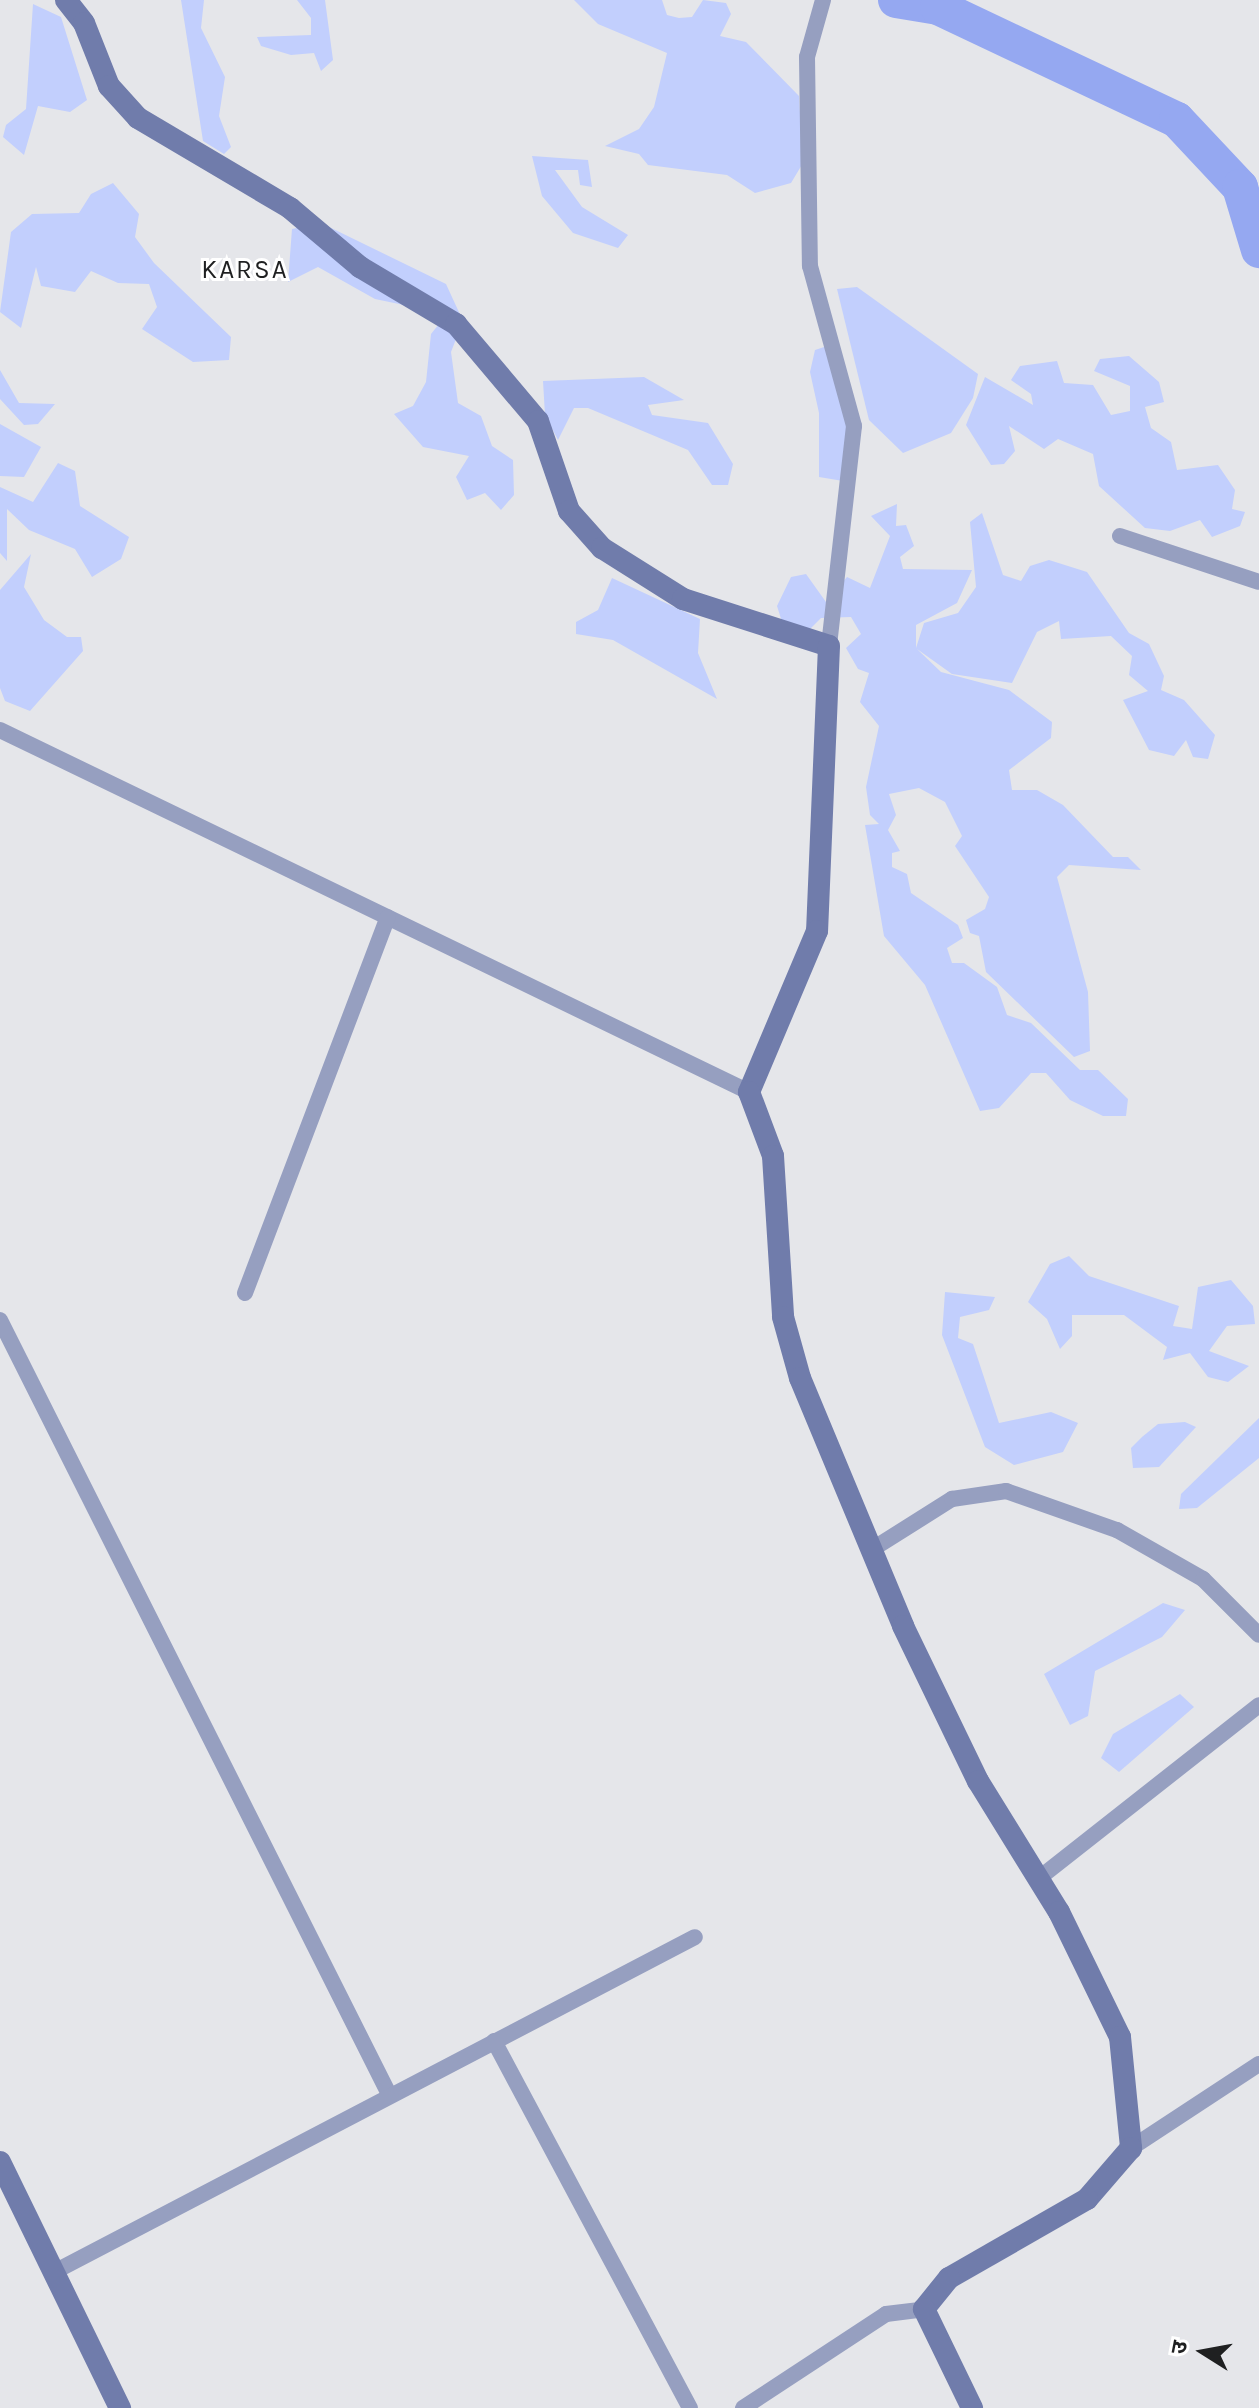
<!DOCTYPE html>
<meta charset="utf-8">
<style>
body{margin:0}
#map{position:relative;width:1259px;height:2408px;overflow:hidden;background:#e5e6ea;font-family:Karla,"Noto Sans Devanagari",sans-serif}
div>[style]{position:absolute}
.green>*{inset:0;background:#c2cffd}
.river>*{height:36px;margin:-18px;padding:0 18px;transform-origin:18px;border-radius:18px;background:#95a8f1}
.street>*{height:16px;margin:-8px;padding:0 8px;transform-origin:8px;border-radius:8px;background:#969fc0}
.secondary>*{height:22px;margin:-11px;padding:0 11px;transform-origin:11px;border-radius:11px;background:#707cab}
span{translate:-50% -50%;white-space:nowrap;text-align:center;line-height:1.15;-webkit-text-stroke:6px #fff;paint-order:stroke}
.quarter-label{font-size:26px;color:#1f2021;letter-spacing:2px}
.north{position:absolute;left:1163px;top:2312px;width:80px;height:80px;-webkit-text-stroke:6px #fff;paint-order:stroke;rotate:281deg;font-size:22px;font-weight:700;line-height:32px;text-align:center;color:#1f2021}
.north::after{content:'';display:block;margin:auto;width:28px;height:36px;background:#1f2021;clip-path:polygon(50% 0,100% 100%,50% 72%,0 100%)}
</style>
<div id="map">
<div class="green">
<div style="clip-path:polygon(181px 0,204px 0,201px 28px,225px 77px,219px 116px,231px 147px,224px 154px,203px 141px)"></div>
<div style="clip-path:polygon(297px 0,325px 0,333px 60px,321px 71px,314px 53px,291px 55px,261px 46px,257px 37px,311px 35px,311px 18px)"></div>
<div style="clip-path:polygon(574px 0,662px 0,667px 15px,679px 18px,692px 17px,703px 0,726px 3px,731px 14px,720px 36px,746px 42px,799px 96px,803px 163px,791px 183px,755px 193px,727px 175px,648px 165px,639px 154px,605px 146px,639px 129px,654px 107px,667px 53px,598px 24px)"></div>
<div style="clip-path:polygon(33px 4px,61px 17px,87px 100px,70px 112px,38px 106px,24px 155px,3px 137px,6px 125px,26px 109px)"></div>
<div style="clip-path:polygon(532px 156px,588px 160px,592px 187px,580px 185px,578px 170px,555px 170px,582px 207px,628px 235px,618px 248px,573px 233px,542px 196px)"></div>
<div style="clip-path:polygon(113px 183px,139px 214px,135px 237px,154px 263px,231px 337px,229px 360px,193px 362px,142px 329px,157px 307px,149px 284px,118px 283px,91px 271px,75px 292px,41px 286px,36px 267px,21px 328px,0 312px,11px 232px,32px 214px,79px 213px,91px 194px)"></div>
<div style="clip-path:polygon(321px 223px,446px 284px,463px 321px,451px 352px,458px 403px,481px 416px,492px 446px,513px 460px,514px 495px,501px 510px,485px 493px,467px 500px,456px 477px,469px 456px,423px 447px,394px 414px,413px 406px,426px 382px,431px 334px,447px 314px,375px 299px,318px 267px,288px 282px,292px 229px)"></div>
<div style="clip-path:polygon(857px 287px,978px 374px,973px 398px,951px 433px,903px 453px,869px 420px,837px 289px)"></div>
<div style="clip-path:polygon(827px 346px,849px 429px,843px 481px,819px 477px,819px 413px,810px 372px,815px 350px)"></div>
<div style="clip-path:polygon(1129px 356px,1159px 382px,1164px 402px,1145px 407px,1151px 428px,1171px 442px,1177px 470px,1218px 465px,1235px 490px,1232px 509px,1245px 512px,1240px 526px,1212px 537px,1200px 520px,1170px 531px,1145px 528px,1099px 486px,1093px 454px,1058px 439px,1044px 449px,1009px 426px,1015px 451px,1004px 464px,991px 465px,966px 425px,985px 377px,1033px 405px,1031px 394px,1011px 380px,1020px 366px,1057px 361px,1064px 383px,1093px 385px,1111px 415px,1130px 411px,1130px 386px,1094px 371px,1100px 359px)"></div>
<div style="clip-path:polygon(0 370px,19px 403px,55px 404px,38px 424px,24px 425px,0 399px)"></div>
<div style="clip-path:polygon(644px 377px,684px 400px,648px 405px,652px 415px,708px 423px,733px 464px,728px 485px,712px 485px,688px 450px,588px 408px,574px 408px,558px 440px,545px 415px,543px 381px)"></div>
<div style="clip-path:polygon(0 424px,41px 447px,24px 477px,0 476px)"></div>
<div style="clip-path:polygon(58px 463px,75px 471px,80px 506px,129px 537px,121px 559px,92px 577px,75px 549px,29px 530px,7px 509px,7px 561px,0 553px,0 487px,33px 502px)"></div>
<div style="clip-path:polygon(897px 504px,896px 526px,906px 525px,914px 546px,900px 557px,903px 569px,972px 570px,957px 603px,916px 625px,916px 648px,924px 623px,958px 613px,976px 587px,970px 522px,982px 513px,1003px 575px,1021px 581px,1030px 566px,1049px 560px,1087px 572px,1129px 633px,1149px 644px,1164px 676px,1161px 690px,1184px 700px,1215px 735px,1208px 759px,1193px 757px,1186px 740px,1174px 756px,1149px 750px,1123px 700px,1148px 691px,1129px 675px,1132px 656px,1111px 636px,1061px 639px,1059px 621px,1037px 632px,1012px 683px,952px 674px,917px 649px,941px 672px,1009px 690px,1052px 722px,1051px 738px,1009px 770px,1012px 790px,1037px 790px,1063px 805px,1113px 857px,1128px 857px,1141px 870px,1069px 865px,1057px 877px,1088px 992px,1090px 1051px,1074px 1057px,986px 972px,979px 936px,970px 933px,966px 920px,985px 909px,989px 897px,955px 846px,962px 836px,945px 802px,919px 788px,889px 794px,896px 815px,888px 830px,900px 851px,892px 853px,892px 867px,907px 874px,911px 893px,958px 925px,963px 938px,947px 948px,952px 963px,964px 963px,997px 987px,1007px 1015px,1031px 1023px,1080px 1070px,1098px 1070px,1128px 1099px,1126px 1116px,1103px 1116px,1070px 1100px,1046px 1073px,1031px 1073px,999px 1108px,980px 1111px,925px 985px,884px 936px,865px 825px,879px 824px,870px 815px,866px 787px,879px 726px,860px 702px,869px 673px,858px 669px,846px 648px,861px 634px,851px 617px,821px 618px,810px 629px,783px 625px,777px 606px,791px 577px,806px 574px,826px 602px,847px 577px,870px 588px,890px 536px,871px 516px)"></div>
<div style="clip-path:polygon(31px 554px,24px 587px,44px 620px,67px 637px,81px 637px,83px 651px,30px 711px,5px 701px,0 688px,0 590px)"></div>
<div style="clip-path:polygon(612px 578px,700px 619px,698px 653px,717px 699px,613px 640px,576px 634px,576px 622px,598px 610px)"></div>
<div style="clip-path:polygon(1069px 1256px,1089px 1276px,1179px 1306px,1173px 1326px,1192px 1329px,1198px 1287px,1231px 1280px,1253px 1306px,1255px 1324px,1227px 1326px,1209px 1351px,1249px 1366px,1228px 1382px,1208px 1377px,1190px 1353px,1163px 1360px,1167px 1347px,1124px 1315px,1072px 1315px,1072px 1336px,1060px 1349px,1047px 1319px,1028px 1302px,1050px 1264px)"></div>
<div style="clip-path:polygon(945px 1292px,995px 1297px,989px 1310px,960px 1317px,958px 1338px,973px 1344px,999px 1423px,1051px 1412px,1078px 1423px,1063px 1452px,1014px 1465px,985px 1447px,942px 1335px)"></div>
<div style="clip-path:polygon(1259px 1418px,1259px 1458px,1197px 1508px,1179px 1509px,1181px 1494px)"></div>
<div style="clip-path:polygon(1185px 1422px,1196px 1427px,1159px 1467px,1133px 1468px,1131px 1448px,1142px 1437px,1158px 1424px)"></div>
<div style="clip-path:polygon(1163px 1603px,1185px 1610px,1162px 1637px,1095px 1671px,1088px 1716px,1070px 1725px,1044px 1674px)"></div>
<div style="clip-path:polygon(1180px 1694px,1194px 1707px,1119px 1772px,1101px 1758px,1113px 1734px)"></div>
</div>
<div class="river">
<div style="left:896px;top:0;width:43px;rotate:9.5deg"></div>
<div style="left:938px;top:7px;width:264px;rotate:25.3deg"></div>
<div style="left:1177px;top:120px;width:92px;rotate:46.8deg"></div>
<div style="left:1240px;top:187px;width:66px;rotate:73.2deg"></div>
</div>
<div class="street">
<div style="left:823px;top:0;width:59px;rotate:105.7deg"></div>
<div style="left:807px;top:57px;width:209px;rotate:89.2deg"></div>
<div style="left:810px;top:266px;width:166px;rotate:74.6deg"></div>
<div style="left:854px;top:426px;width:221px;rotate:96.5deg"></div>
<div style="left:1120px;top:536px;width:146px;rotate:18.3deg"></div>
<div style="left:0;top:730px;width:832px;rotate:25.79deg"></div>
<div style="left:245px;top:1293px;width:402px;rotate:-69.2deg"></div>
<div style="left:0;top:1320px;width:868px;rotate:63.32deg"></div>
<div style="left:871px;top:1550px;width:96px;rotate:-32.2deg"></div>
<div style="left:952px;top:1499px;width:55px;rotate:-8.4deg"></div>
<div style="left:1006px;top:1491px;width:118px;rotate:19.4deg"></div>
<div style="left:1117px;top:1530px;width:99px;rotate:29.7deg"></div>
<div style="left:1203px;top:1579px;width:79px;rotate:45deg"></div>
<div style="left:1038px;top:1879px;width:281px;rotate:-38.2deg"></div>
<div style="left:494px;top:2041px;width:416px;rotate:61.9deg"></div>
<div style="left:1131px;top:2148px;width:153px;rotate:-33.3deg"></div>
<div style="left:54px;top:2272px;width:723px;rotate:-27.59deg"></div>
<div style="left:743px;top:2408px;width:171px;rotate:-33.3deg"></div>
<div style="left:886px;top:2314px;width:38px;rotate:-7deg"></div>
</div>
<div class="secondary">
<div style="left:66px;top:0;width:29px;rotate:52deg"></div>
<div style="left:84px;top:23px;width:68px;rotate:68.4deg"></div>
<div style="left:109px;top:86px;width:43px;rotate:47.8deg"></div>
<div style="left:138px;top:118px;width:177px;rotate:30.6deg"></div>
<div style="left:290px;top:208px;width:92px;rotate:40.1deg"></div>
<div style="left:360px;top:267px;width:112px;rotate:30.7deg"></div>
<div style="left:456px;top:324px;width:127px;rotate:49.8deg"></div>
<div style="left:538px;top:421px;width:95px;rotate:71deg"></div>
<div style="left:569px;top:511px;width:50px;rotate:48.3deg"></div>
<div style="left:602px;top:548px;width:96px;rotate:32.2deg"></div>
<div style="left:683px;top:599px;width:153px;rotate:17.8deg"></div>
<div style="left:829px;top:646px;width:285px;rotate:92.4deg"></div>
<div style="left:817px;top:931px;width:175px;rotate:112.9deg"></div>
<div style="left:749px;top:1092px;width:68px;rotate:69.4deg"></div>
<div style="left:773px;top:1156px;width:161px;rotate:86.4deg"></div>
<div style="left:783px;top:1317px;width:63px;rotate:74.4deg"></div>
<div style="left:800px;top:1378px;width:269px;rotate:67.4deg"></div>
<div style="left:903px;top:1626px;width:172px;rotate:64.2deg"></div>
<div style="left:978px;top:1781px;width:154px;rotate:58.3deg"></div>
<div style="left:1059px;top:1912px;width:139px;rotate:64deg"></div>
<div style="left:1120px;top:2037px;width:112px;rotate:84.3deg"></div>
<div style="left:1131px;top:2148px;width:67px;rotate:130.8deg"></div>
<div style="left:1087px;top:2199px;width:159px;rotate:150.2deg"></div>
<div style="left:949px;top:2278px;width:40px;rotate:129deg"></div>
<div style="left:924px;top:2309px;width:110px;rotate:64.1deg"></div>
<div style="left:0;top:2162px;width:274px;rotate:64deg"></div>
</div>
<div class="quarter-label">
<span style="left:245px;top:270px">KARSA</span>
</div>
<div class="north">उ</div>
</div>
